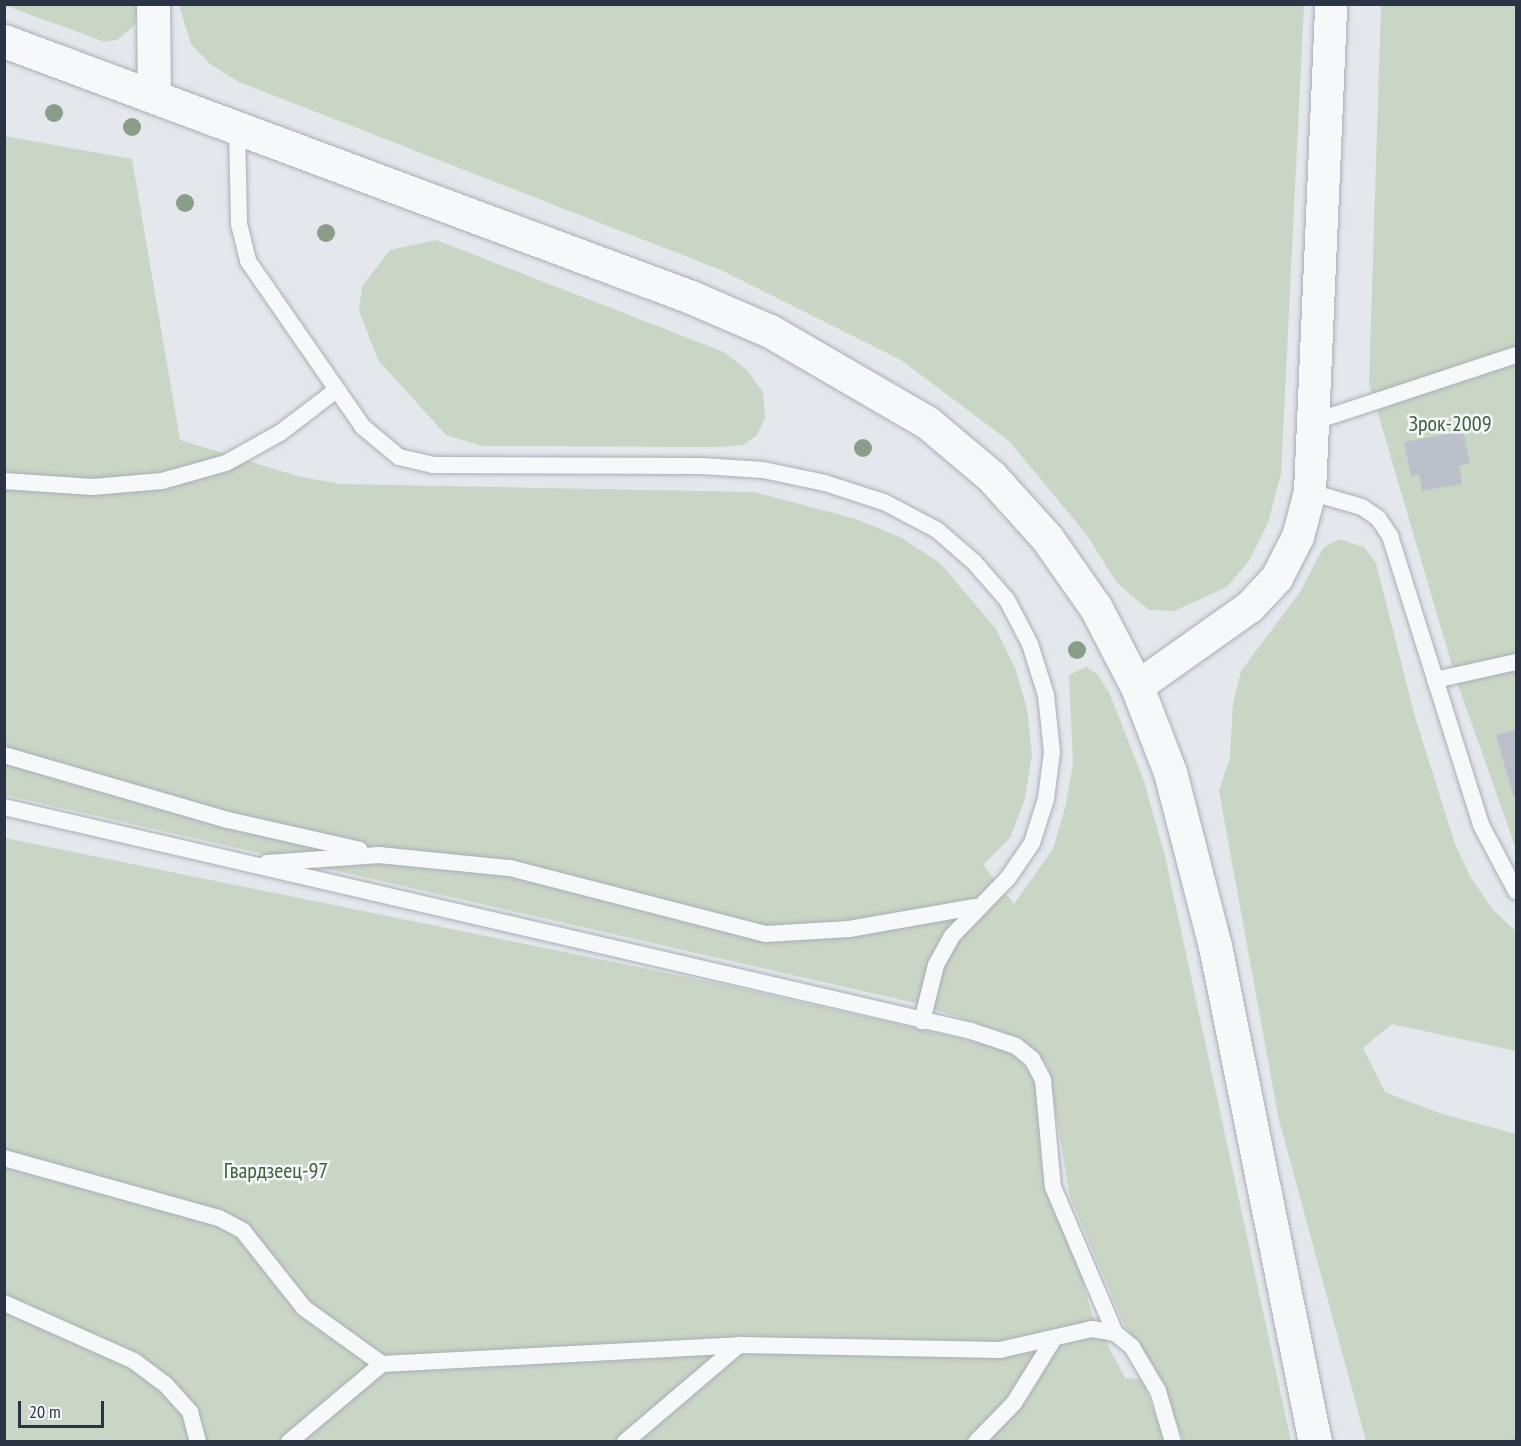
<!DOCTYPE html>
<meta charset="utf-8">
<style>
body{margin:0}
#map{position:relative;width:1521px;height:1446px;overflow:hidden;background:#e4e7ec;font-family:"PT Sans Narrow",sans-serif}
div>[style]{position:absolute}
.green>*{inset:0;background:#c9d6c5}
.building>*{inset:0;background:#bbc0ca}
.path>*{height:4px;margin-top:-2px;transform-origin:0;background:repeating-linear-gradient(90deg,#c2c5cb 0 4.5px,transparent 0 9px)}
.roads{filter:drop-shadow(0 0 2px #a9aeb7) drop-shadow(0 0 2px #a9aeb7)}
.service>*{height:16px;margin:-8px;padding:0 8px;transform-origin:8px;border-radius:8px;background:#f7f8fa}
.minor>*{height:32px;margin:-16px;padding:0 16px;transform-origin:16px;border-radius:16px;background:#f7f8fa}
.tertiary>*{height:33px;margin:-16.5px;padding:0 16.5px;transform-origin:16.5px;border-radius:16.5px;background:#f7f8fa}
.trees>*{width:18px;height:18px;margin:-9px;border-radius:50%;background:#899d89}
span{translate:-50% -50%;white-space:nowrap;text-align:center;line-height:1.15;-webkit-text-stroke:5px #f4f6f9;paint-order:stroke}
.park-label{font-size:22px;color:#3f6138}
.frame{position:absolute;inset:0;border:6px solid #2b3445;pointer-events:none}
.scale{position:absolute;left:18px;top:1401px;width:86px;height:27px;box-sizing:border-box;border:3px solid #2b3445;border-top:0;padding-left:8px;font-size:18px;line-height:21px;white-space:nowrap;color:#2b3445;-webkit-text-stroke:4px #f4f6f9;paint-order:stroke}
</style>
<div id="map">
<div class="green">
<div style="clip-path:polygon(4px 5px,139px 5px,134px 26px,117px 40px,105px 42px)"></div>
<div style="clip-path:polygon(179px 5px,1304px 5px,1281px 474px,1268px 523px,1249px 561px,1227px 587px,1174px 611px,1149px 610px,1117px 583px,1086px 534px,1009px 441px,901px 360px,721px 270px,239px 82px,210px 64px,191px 44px)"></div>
<div style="clip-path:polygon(1381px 5px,1516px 5px,1516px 849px,1456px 679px,1369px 383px)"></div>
<div style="clip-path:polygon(4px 136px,132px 159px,180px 440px,301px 477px,341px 484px,754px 492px,856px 519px,902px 538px,940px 563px,996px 629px,1015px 668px,1027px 709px,1032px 754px,1025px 798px,1010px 838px,983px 865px,1014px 904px,1053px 849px,1065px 808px,1073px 764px,1069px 675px,1087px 667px,1098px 675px,1109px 692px,1144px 781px,1165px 856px,1291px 1441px,1184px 1441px,1154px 1369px,1124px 1324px,1070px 1197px,1048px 1066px,1018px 1037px,915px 1003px,5px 795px)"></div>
<div style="clip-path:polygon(436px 240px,724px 352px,747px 370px,763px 392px,765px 417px,757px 435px,743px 445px,718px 447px,482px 446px,446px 435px,378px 360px,359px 310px,362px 287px,390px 250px)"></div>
<div style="clip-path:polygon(1339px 539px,1364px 547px,1376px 563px,1415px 717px,1455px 844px,1471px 878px,1494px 911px,1516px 931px,1516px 1051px,1392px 1024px,1363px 1048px,1385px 1092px,1439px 1113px,1516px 1134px,1516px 1441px,1366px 1441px,1278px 1116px,1219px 791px,1230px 757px,1233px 703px,1241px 671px,1300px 592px,1323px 548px)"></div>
<div style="clip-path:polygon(5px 838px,726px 985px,1003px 1048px,1020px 1060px,1032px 1077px,1039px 1100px,1041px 1166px,1073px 1246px,1092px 1315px,1125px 1378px,1142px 1379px,1165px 1442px,5px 1442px)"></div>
</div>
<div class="building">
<div style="clip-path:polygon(1463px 431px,1470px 463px,1459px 466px,1462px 484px,1422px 491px,1419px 474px,1411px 476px,1404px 442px)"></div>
<div style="clip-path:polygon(1516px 729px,1516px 794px,1513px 795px,1496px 735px)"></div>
</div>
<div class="path">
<div style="left:1512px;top:1442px;width:10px;rotate:-66deg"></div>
</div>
<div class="roads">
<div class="service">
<div style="left:237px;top:127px;width:97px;rotate:88.8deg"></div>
<div style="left:239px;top:224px;width:38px;rotate:76deg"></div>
<div style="left:248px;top:261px;width:202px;rotate:55.3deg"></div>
<div style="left:363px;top:427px;width:47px;rotate:39.8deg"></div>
<div style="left:399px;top:457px;width:35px;rotate:13deg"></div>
<div style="left:433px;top:465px;width:269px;rotate:0.2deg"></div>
<div style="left:702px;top:466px;width:61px;rotate:3.8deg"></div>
<div style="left:763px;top:470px;width:63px;rotate:11.8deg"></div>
<div style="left:825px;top:483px;width:62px;rotate:17.9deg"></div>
<div style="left:884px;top:502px;width:60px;rotate:27.8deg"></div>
<div style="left:937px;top:530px;width:49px;rotate:40.9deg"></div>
<div style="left:974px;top:562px;width:50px;rotate:49deg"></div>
<div style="left:1007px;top:600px;width:50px;rotate:62.4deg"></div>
<div style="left:1030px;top:644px;width:53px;rotate:72.6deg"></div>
<div style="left:1046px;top:695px;width:57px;rotate:84deg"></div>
<div style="left:1052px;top:752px;width:47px;rotate:97.3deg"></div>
<div style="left:1046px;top:799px;width:46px;rotate:107.7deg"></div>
<div style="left:1032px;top:843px;width:42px;rotate:124.4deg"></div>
<div style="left:1008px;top:878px;width:81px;rotate:134deg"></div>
<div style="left:952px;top:936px;width:33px;rotate:119deg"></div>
<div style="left:936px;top:965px;width:58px;rotate:104deg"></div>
<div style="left:1313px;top:422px;width:214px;rotate:-18.3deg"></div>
<div style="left:4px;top:481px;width:89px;rotate:3.9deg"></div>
<div style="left:93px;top:487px;width:69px;rotate:-5deg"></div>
<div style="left:162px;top:481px;width:66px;rotate:-15.7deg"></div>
<div style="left:226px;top:463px;width:62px;rotate:-29.1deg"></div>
<div style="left:280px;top:433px;width:69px;rotate:-37.4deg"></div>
<div style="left:1310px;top:492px;width:54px;rotate:16.1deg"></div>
<div style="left:1362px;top:507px;width:19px;rotate:35deg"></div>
<div style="left:1378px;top:518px;width:22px;rotate:56deg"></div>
<div style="left:1390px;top:536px;width:303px;rotate:72.5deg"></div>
<div style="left:1481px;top:825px;width:75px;rotate:62.1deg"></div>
<div style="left:1435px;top:680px;width:83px;rotate:-12.5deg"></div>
<div style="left:4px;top:755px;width:233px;rotate:16.2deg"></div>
<div style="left:228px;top:820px;width:135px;rotate:12.8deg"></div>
<div style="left:4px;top:807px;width:993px;rotate:13.04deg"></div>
<div style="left:971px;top:1031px;width:47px;rotate:18.4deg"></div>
<div style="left:1016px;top:1046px;width:21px;rotate:39deg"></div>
<div style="left:1032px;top:1059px;width:24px;rotate:62deg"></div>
<div style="left:1043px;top:1080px;width:107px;rotate:84.7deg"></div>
<div style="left:1053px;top:1187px;width:159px;rotate:67deg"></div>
<div style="left:267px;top:863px;width:112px;rotate:-4.1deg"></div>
<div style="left:379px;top:855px;width:132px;rotate:5.7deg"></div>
<div style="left:510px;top:868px;width:264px;rotate:14.5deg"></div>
<div style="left:766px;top:934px;width:83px;rotate:-3.4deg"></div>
<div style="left:849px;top:929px;width:128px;rotate:-9.9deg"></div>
<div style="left:4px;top:1158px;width:223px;rotate:15.6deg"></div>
<div style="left:219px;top:1218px;width:27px;rotate:28deg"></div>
<div style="left:243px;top:1231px;width:98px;rotate:51.6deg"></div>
<div style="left:304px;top:1308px;width:96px;rotate:35.7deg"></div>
<div style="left:4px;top:1303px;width:142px;rotate:24deg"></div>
<div style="left:134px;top:1361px;width:39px;rotate:37deg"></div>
<div style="left:165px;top:1384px;width:38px;rotate:48deg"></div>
<div style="left:190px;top:1412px;width:31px;rotate:75deg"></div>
<div style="left:289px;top:1442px;width:121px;rotate:-40deg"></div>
<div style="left:382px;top:1364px;width:358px;rotate:-3deg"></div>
<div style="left:739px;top:1345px;width:261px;rotate:1.1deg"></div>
<div style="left:1000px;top:1350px;width:94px;rotate:-12.9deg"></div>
<div style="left:1092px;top:1329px;width:23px;rotate:10deg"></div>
<div style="left:1115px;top:1333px;width:22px;rotate:39deg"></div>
<div style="left:1132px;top:1347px;width:51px;rotate:59.4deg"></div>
<div style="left:1158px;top:1391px;width:53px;rotate:73.6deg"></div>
<div style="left:625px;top:1442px;width:150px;rotate:-40.4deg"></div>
<div style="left:976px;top:1442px;width:54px;rotate:-45.7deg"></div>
<div style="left:1014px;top:1403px;width:74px;rotate:-58.2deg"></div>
</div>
<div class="minor">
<div style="left:1137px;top:687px;width:138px;rotate:-35.3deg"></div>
<div style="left:1250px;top:607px;width:40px;rotate:-47deg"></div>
<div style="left:1277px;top:578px;width:46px;rotate:-62.9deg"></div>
<div style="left:1298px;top:537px;width:47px;rotate:-75.1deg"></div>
<div style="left:1310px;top:492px;width:488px;rotate:-87.5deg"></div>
</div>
<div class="tertiary">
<div style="left:153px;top:4px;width:91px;rotate:89.4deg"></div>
<div style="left:4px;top:41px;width:733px;rotate:20.44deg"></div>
<div style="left:691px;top:297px;width:86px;rotate:23.3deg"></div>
<div style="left:770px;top:331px;width:183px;rotate:30.2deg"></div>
<div style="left:928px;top:423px;width:82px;rotate:40.1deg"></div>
<div style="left:991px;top:476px;width:84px;rotate:47.9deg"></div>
<div style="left:1047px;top:538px;width:85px;rotate:55deg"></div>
<div style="left:1096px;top:608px;width:89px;rotate:62.6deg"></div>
<div style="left:1137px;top:687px;width:91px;rotate:68.8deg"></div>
<div style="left:1170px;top:772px;width:180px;rotate:75.5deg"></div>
<div style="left:1215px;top:946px;width:506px;rotate:78.6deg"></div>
</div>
</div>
<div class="trees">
<div style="left:54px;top:113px"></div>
<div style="left:132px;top:127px"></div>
<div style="left:185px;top:203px"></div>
<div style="left:326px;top:233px"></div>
<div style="left:863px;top:448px"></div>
<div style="left:1077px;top:650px"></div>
</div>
<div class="park-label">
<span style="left:1450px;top:424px">Зрок-2009</span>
<span style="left:276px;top:1171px">Гвардзеец-97</span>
</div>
<div class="frame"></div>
<div class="scale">20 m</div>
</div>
